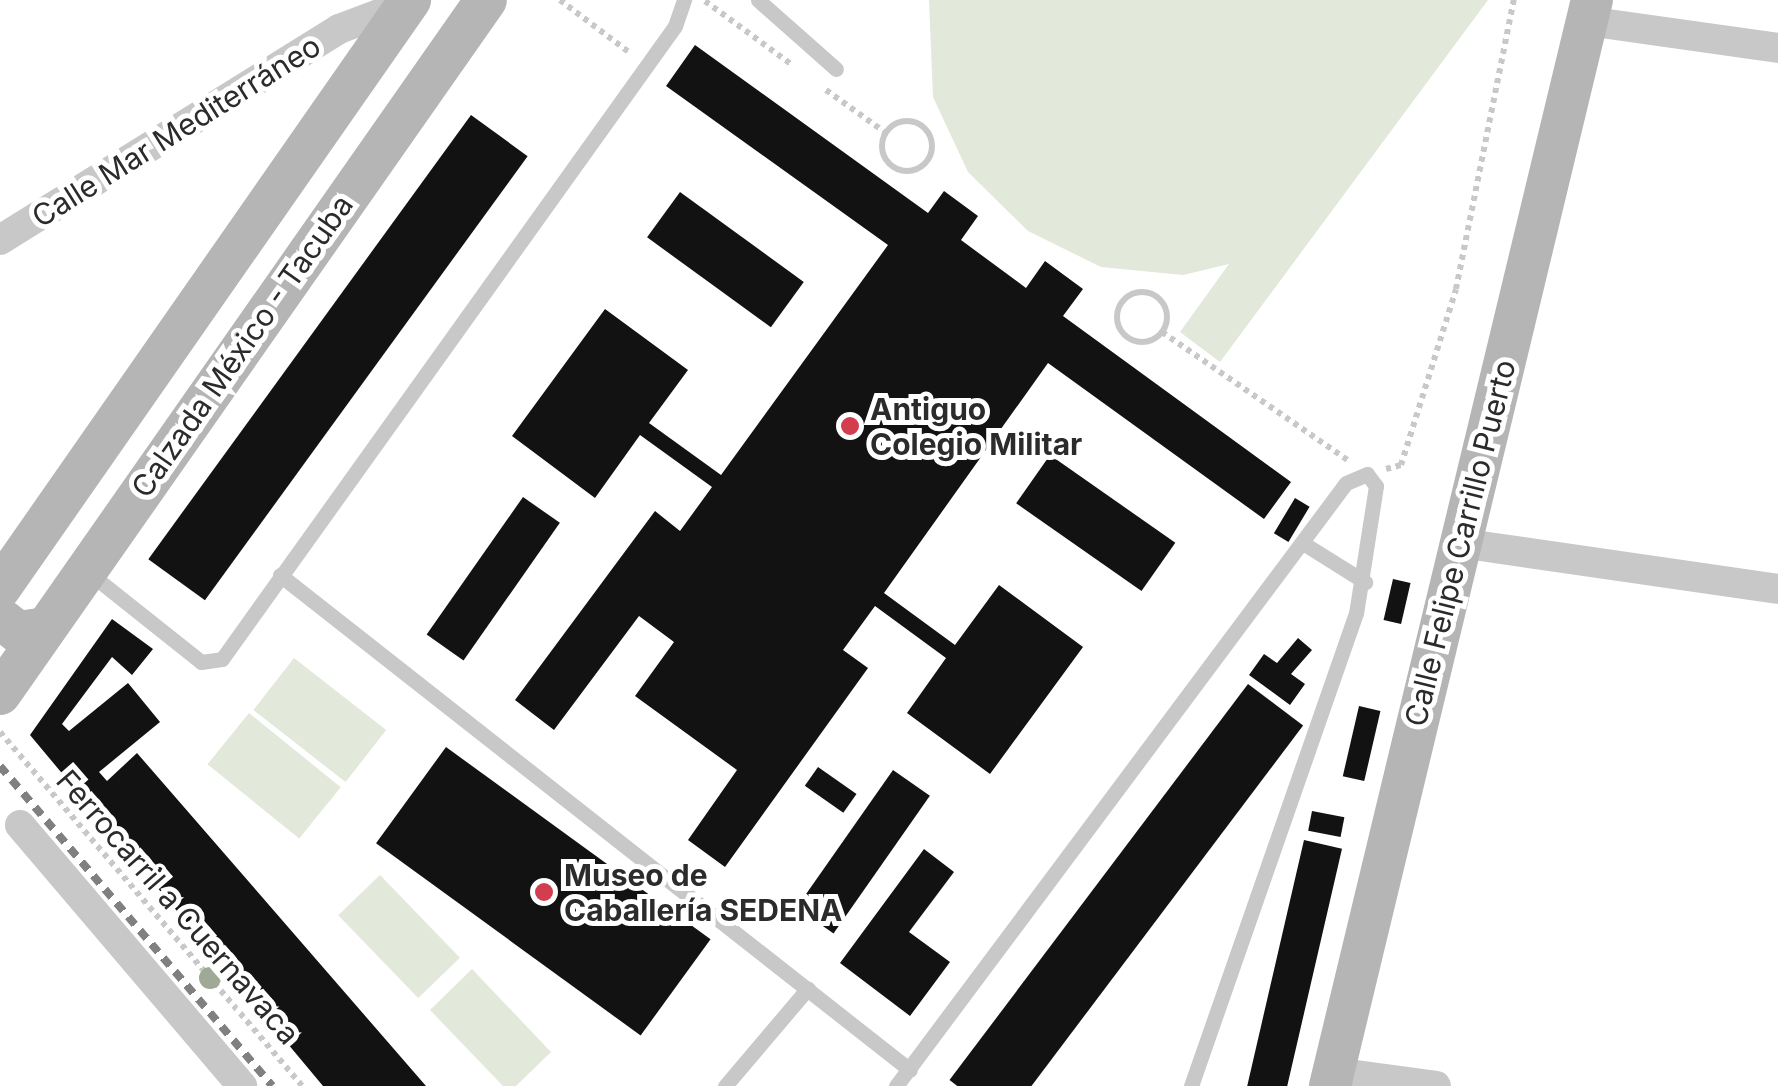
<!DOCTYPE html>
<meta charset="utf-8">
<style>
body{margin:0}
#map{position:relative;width:1778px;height:1086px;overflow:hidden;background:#fff;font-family:Inter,sans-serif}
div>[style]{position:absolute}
.green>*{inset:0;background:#e2e8da;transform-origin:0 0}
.building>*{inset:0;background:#121212;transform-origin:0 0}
.path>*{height:6px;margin-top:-3px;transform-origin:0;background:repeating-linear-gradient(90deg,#c8c8c8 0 5px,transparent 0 10px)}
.path>.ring{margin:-3px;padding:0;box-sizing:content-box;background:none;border:6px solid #c8c8c8;border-radius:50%}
.lane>*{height:15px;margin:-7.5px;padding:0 7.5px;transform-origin:7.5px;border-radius:7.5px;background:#c8c8c8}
.street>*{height:30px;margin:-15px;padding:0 15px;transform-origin:15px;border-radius:15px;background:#c8c8c8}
.secondary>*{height:42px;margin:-21px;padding:0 21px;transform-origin:21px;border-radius:21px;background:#b5b5b5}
.rail>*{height:8px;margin-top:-4px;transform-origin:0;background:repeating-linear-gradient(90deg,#808080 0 10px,transparent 0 18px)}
.trees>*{width:22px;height:22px;margin:-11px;border-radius:50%;background:#9fa995}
.dots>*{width:28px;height:28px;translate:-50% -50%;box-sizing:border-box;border:5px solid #fff;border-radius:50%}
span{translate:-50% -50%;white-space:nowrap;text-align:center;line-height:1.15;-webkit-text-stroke:10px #fff;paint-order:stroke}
.street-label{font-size:30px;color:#2b2b2b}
.poi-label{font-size:30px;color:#2b2b2b;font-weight:700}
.left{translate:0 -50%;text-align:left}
</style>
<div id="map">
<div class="green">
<div style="clip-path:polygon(929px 0,1488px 0,1220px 362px,1180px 332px,1229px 264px,1183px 275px,1101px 267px,1028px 231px,968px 172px,933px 97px)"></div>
<div style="left:294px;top:658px;width:117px;height:66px;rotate:38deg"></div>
<div style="left:249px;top:713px;width:118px;height:66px;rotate:39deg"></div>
<div style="left:380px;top:875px;width:115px;height:58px;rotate:46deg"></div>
<div style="clip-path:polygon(472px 969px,551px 1052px,516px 1086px,503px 1086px,430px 1010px)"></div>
</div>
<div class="building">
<div style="clip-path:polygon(695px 45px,928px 213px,944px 191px,978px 216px,961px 240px,1026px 288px,1045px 261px,1083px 289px,1063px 316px,1291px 482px,1264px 519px,1048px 363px,884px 593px,955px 645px,999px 585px,1083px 647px,990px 774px,907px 713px,946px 658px,875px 606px,843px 650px,868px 668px,725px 867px,688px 840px,737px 770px,635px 696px,674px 642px,639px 616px,554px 730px,515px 700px,655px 511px,680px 531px,712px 487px,640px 435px,595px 498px,512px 436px,605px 309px,688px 370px,649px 423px,721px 475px,888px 245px,666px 86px)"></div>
<div style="left:471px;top:115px;width:70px;height:549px;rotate:36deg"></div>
<div style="left:680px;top:192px;width:153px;height:56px;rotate:36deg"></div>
<div style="left:1050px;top:455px;width:153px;height:59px;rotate:35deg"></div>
<div style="left:523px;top:497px;width:45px;height:168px;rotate:35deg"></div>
<div style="left:1295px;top:498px;width:17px;height:41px;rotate:31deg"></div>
<div style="left:1393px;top:579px;width:18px;height:42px;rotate:13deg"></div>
<div style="clip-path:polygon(112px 619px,153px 649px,132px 675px,112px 657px,62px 724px,69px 731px,128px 683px,160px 722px,99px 772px,107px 781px,137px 753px,426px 1086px,323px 1086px,30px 735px)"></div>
<div style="clip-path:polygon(1298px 638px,1312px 650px,1291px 674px,1305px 684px,1290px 705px,1249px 675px,1264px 654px,1277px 663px)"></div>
<div style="left:1248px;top:684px;width:69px;height:496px;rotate:37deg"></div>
<div style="left:1359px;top:706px;width:22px;height:72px;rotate:13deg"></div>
<div style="left:446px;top:747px;width:327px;height:119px;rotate:36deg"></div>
<div style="left:818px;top:767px;width:47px;height:23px;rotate:35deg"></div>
<div style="left:893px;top:770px;width:45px;height:168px;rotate:35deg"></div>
<div style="left:1312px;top:811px;width:33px;height:20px;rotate:11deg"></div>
<div style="left:1304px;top:840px;width:39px;height:253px;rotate:13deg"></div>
<div style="clip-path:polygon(924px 849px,954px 872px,909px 932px,950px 962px,910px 1016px,840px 963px)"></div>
</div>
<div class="path">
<div style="left:560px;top:0;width:88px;rotate:37.1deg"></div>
<div style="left:705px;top:1px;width:108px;rotate:36.3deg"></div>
<div style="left:826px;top:90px;width:74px;rotate:35.6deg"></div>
<div class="ring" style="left:882px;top:121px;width:44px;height:44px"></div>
<div class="ring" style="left:1117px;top:292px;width:44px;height:44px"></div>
<div style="left:1162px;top:332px;width:227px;rotate:34.6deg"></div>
<div style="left:1386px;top:469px;width:16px;rotate:-15deg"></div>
<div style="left:1401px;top:465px;width:184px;rotate:-72.6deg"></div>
<div style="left:1456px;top:289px;width:295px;rotate:-78.7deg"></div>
<div style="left:0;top:732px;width:465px;rotate:49.5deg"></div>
</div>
<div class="lane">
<div style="left:758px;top:0;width:104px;rotate:41.5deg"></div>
<div style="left:1306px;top:545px;width:70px;rotate:32.1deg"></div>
<div style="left:88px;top:572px;width:144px;rotate:38.5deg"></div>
<div style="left:201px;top:662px;width:21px;rotate:-8deg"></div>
<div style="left:222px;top:659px;width:778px;rotate:-54.41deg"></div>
<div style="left:675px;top:26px;width:28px;rotate:-71deg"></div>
<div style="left:280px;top:575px;width:801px;rotate:38.16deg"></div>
<div style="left:725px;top:1086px;width:128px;rotate:-49.7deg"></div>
<div style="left:896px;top:1086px;width:752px;rotate:-53.27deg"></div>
<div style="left:1346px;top:483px;width:23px;rotate:-23deg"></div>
<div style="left:1367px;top:474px;width:15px;rotate:53deg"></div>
<div style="left:1376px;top:486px;width:129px;rotate:98.9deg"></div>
<div style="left:1356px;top:613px;width:501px;rotate:109.23deg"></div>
</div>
<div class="street">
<div style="left:1587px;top:21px;width:193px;rotate:8deg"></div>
<div style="left:0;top:240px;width:399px;rotate:-31.9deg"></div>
<div style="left:339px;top:29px;width:74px;rotate:-20.6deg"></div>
<div style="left:1460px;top:543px;width:321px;rotate:8.2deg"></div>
<div style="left:20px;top:825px;width:343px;rotate:49.6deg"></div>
<div style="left:1334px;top:1072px;width:103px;rotate:7.8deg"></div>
</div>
<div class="secondary">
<div style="left:0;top:588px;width:717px;rotate:-55.11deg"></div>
<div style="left:0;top:618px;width:23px;rotate:38deg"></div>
<div style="left:18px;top:632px;width:27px;rotate:-8deg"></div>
<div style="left:0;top:694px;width:847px;rotate:-55deg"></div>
<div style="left:1330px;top:1086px;width:1117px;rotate:-76.44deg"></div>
</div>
<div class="rail">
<div style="left:0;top:766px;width:420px;rotate:49.6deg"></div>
</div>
<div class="trees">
<div style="left:210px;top:978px"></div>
</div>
<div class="dots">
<div style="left:850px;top:426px;background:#d23e4d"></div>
<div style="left:544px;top:892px;background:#d23e4d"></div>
</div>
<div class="street-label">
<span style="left:176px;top:131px;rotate:-32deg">Calle Mar Mediterráneo</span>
<span style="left:242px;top:346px;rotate:-55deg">Calzada México - Tacuba</span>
<span style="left:1460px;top:543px;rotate:-76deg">Calle Felipe Carrillo Puerto</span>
<span style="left:178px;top:907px;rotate:49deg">Ferrocarril a Cuernavaca</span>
</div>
<div class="poi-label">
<span class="left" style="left:870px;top:426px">Antiguo<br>Colegio Militar</span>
<span class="left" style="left:564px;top:892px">Museo de<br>Caballería SEDENA</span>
</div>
</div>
